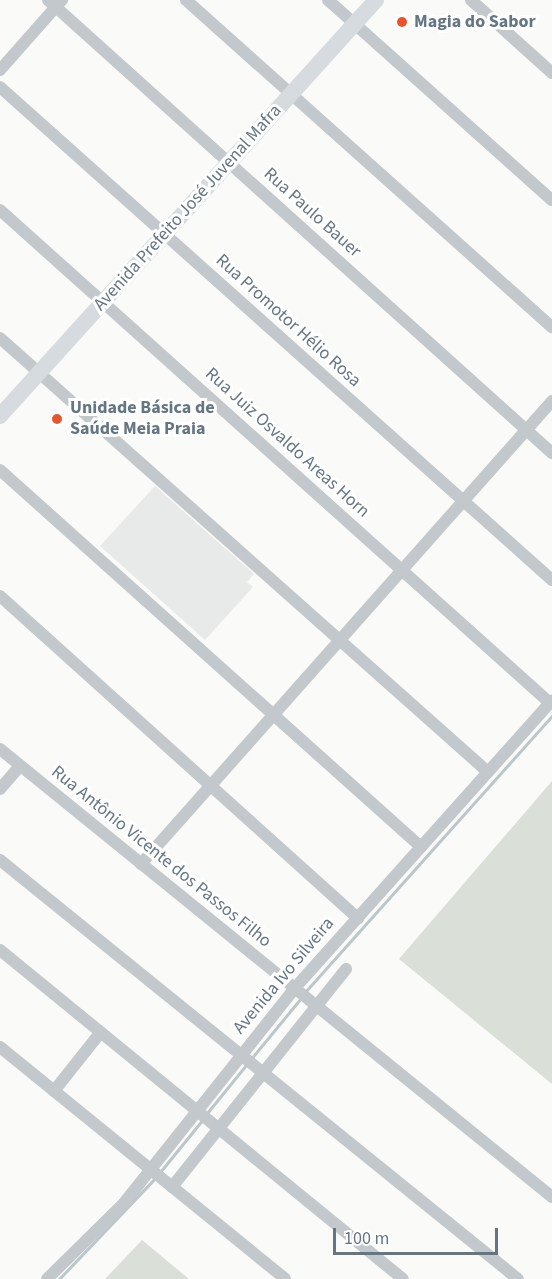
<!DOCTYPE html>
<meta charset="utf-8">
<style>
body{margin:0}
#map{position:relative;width:552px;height:1279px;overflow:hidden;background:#fafaf8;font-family:"Source Sans 3",sans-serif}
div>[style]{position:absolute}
.built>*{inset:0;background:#e8e9e9}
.green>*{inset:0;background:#dadfd7}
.stream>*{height:3px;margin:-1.5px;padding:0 1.5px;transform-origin:1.5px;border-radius:1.5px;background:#bbc7cb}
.minor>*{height:12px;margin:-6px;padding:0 6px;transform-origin:6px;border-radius:6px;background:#c3c8cc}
.major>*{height:16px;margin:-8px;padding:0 8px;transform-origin:8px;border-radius:8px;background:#d6dbdf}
.dots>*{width:16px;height:16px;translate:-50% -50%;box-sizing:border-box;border:3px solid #fff;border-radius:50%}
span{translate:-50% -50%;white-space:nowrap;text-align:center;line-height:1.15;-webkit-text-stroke:6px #fff;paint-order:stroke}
.poi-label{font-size:18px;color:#657683;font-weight:700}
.left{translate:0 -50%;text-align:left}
.street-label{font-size:18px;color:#657683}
.scale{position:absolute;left:333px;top:1228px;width:165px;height:27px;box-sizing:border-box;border:3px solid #657683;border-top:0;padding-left:8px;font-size:18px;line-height:21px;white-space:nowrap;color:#657683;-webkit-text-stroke:4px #fff;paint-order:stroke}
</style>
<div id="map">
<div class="built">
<div style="clip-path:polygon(155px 486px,254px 574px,247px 582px,253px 587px,205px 640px,100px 546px)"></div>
</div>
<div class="green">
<div style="clip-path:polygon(552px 781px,552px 1084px,399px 959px)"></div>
<div style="clip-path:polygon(142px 1240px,189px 1279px,105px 1279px)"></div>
</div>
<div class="stream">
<div style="left:305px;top:992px;width:370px;rotate:-48.2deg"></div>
<div style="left:250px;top:1060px;width:80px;rotate:-50.6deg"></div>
<div style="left:207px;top:1113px;width:62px;rotate:-50.9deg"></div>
<div style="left:160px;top:1172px;width:68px;rotate:-50.9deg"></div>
<div style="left:59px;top:1279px;width:141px;rotate:-46.4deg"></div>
</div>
<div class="minor">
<div style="left:48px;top:0;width:678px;rotate:41.95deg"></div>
<div style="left:186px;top:0;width:491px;rotate:41.8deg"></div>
<div style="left:328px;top:0;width:300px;rotate:41.8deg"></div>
<div style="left:471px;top:0;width:109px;rotate:42deg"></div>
<div style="left:0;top:70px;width:94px;rotate:-48.5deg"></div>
<div style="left:0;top:87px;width:740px;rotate:41.77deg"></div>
<div style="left:0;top:210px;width:739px;rotate:41.87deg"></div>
<div style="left:0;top:338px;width:653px;rotate:41.65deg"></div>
<div style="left:0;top:470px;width:565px;rotate:41.84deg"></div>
<div style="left:0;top:596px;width:482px;rotate:42deg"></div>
<div style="left:0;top:749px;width:711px;rotate:39.06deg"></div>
<div style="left:0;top:789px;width:30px;rotate:-49deg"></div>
<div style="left:0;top:860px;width:666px;rotate:38.97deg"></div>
<div style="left:141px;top:864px;width:619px;rotate:-48.4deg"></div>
<div style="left:0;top:950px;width:520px;rotate:39.23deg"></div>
<div style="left:0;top:1047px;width:367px;rotate:39.1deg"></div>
<div style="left:54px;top:1091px;width:75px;rotate:-51.5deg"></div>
<div style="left:172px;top:1187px;width:279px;rotate:-51.4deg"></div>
<div style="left:47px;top:1279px;width:108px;rotate:-44.6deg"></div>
<div style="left:124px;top:1203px;width:273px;rotate:-51.5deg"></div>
<div style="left:294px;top:989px;width:387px;rotate:-48.2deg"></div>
</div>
<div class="major">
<div style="left:0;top:416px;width:561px;rotate:-47.89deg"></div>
</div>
<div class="dots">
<div style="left:402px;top:22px;background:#e4572e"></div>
<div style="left:57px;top:419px;background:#e4572e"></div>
</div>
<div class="poi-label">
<span class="left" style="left:414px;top:22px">Magia do Sabor</span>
<span class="left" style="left:70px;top:419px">Unidade Básica de<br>Saúde Meia Praia</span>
</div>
<div class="street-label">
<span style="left:188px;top:208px;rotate:-48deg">Avenida Prefeito José Juvenal Mafra</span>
<span style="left:312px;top:213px;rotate:42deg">Rua Paulo Bauer</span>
<span style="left:288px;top:321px;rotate:42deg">Rua Promotor Hélio Rosa</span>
<span style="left:287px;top:443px;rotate:42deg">Rua Juiz Osvaldo Areas Horn</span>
<span style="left:161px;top:857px;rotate:39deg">Rua Antônio Vicente dos Passos Filho</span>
<span style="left:284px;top:976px;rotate:-50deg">Avenida Ivo Silveira</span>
</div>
<div class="scale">100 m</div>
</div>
